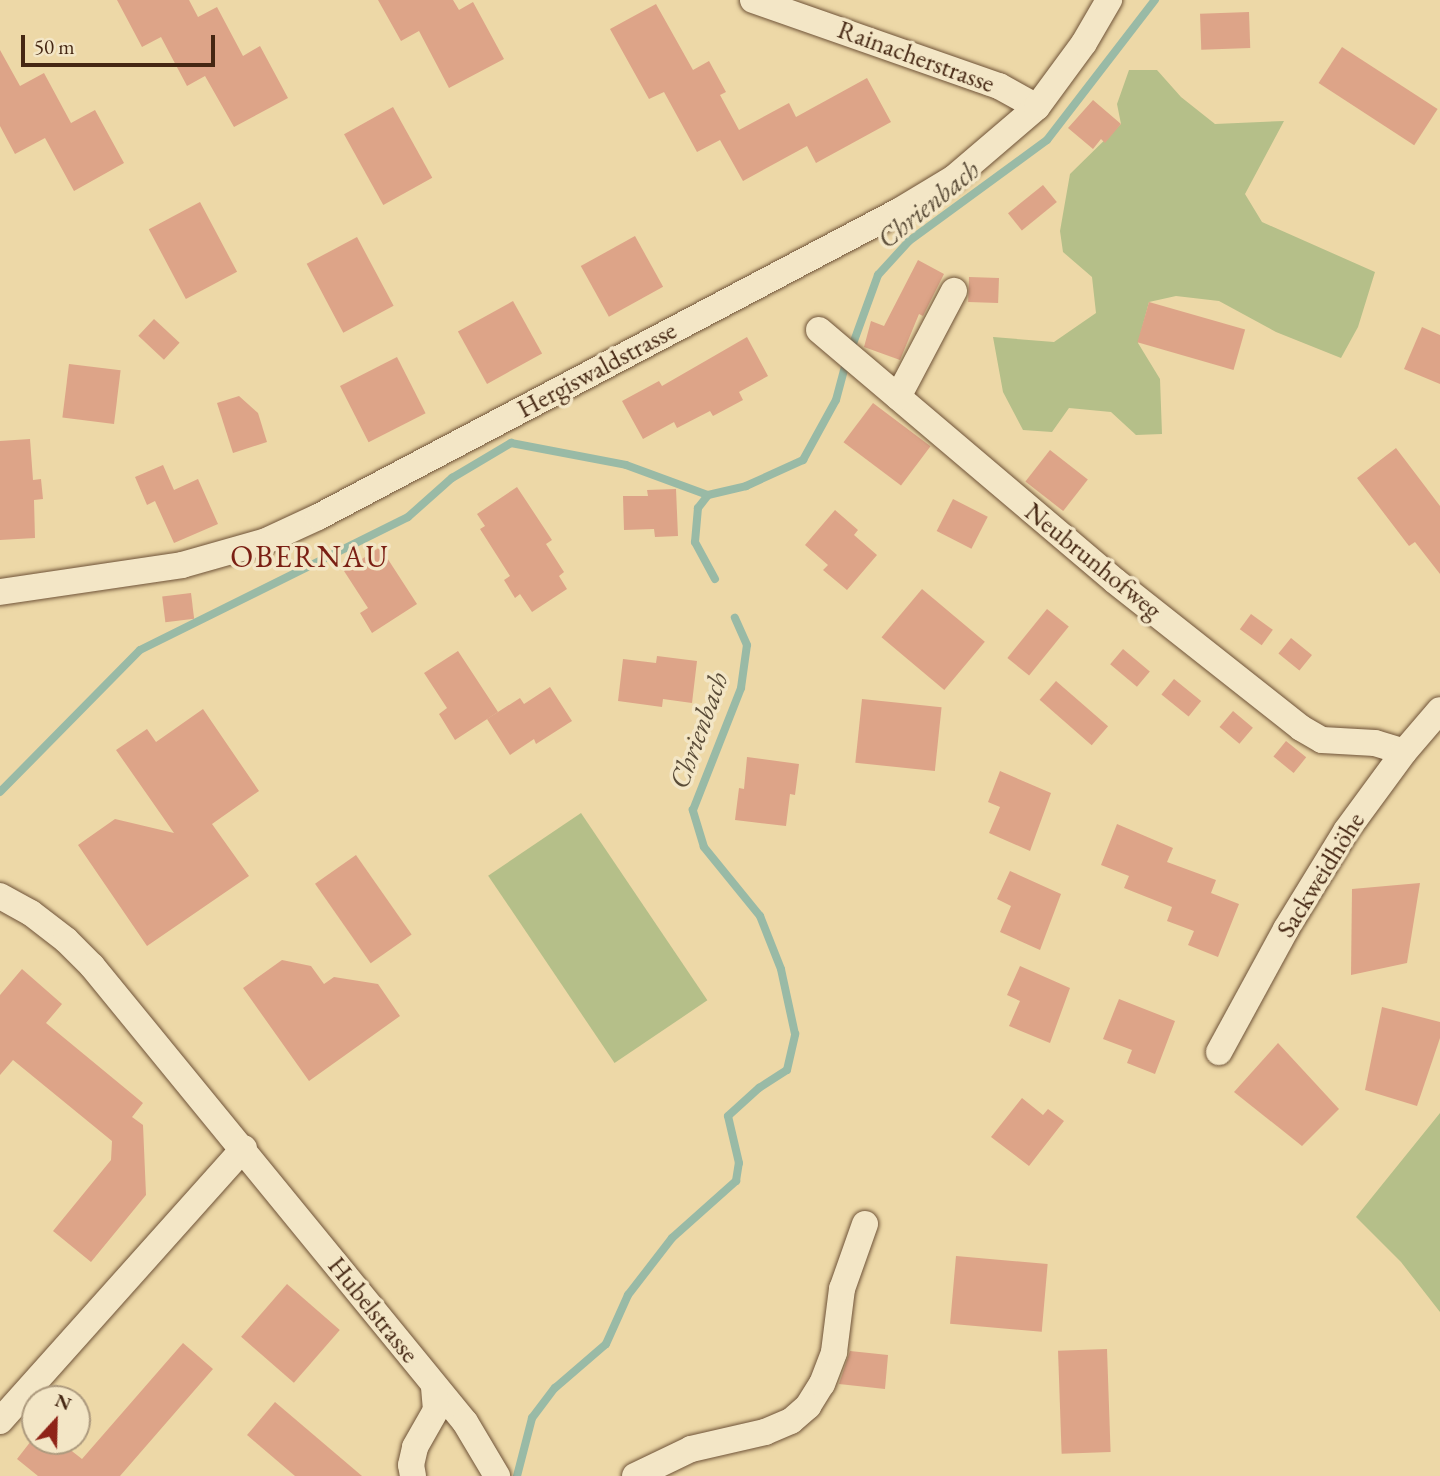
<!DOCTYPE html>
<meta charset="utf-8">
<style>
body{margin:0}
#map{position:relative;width:1440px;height:1476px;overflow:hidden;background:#edd8a7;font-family:"EB Garamond",serif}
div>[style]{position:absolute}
.green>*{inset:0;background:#b5bf89;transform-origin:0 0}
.stream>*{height:8px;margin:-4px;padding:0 4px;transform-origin:4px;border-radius:4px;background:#99baa6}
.building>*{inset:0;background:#dda488;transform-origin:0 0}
.roads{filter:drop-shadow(0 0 2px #6f5338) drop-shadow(0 0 2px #6f5338)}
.minor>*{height:26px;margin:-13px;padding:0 13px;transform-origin:13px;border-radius:13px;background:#f3e6c6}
span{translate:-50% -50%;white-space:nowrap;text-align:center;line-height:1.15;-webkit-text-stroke:7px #f3e6c6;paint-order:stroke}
.street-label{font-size:26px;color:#452713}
.water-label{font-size:28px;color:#5a4c38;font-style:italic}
.quarter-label{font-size:30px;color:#7a1f14;letter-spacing:2px}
.north{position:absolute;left:21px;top:1385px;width:70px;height:70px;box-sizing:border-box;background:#f3e6c6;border:2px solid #ad9a7e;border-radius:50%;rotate:22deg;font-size:19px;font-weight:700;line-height:28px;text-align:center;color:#452713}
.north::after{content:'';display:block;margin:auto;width:24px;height:32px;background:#8f2418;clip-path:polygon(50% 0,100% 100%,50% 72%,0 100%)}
.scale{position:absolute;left:21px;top:35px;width:194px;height:32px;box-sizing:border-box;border:4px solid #452713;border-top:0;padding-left:9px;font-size:21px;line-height:24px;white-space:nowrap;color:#452713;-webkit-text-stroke:5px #f3e6c6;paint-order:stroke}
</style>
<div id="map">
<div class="green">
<div style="clip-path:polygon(1129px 70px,1157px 70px,1181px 97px,1215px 124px,1284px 121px,1245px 194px,1262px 222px,1375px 272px,1358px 327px,1341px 358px,1276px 332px,1219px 301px,1176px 296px,1149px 302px,1138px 343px,1160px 379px,1162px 434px,1136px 435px,1111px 412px,1069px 408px,1052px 432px,1023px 430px,1003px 392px,993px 337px,1054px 342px,1096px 313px,1092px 277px,1063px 252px,1060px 231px,1070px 174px,1121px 124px,1117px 104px)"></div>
<div style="left:581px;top:813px;width:226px;height:112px;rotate:56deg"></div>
<div style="clip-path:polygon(1440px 1113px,1440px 1312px,1401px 1262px,1356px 1217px)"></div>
</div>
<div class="stream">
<div style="left:715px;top:579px;width:42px;rotate:-118.4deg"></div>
<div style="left:695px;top:542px;width:34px;rotate:-85deg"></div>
<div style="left:698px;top:508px;width:16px;rotate:-52deg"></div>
<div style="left:708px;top:495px;width:39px;rotate:-13deg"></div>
<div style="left:746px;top:486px;width:63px;rotate:-24.5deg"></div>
<div style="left:803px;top:460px;width:68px;rotate:-61.2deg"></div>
<div style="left:836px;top:400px;width:38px;rotate:-75deg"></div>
<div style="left:846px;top:363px;width:94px;rotate:-70deg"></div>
<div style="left:878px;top:275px;width:46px;rotate:-47.6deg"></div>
<div style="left:909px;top:241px;width:171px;rotate:-36.2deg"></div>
<div style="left:1047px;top:140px;width:177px;rotate:-52.4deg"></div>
<div style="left:0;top:792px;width:199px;rotate:-45.4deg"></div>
<div style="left:140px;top:650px;width:299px;rotate:-26.4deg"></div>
<div style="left:408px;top:517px;width:59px;rotate:-41.6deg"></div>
<div style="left:452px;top:478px;width:69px;rotate:-30.7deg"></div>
<div style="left:511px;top:443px;width:117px;rotate:10.8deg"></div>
<div style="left:626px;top:465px;width:87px;rotate:20.1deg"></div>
<div style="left:517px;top:1476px;width:60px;rotate:-75.5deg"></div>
<div style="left:532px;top:1418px;width:38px;rotate:-53deg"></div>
<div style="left:555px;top:1388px;width:67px;rotate:-40.8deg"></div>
<div style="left:606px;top:1344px;width:54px;rotate:-65.8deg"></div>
<div style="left:628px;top:1295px;width:72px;rotate:-52.3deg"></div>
<div style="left:672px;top:1238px;width:86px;rotate:-41.7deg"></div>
<div style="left:736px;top:1181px;width:18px;rotate:-81deg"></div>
<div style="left:739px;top:1163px;width:48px;rotate:-103.2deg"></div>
<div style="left:728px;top:1116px;width:42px;rotate:-42.1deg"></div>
<div style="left:759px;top:1088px;width:33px;rotate:-33deg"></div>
<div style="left:787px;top:1070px;width:37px;rotate:-77deg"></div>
<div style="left:795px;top:1034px;width:66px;rotate:-102.2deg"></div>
<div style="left:781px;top:969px;width:57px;rotate:-111.6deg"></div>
<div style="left:760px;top:916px;width:89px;rotate:-129.1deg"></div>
<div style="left:704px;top:847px;width:39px;rotate:-107deg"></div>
<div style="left:693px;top:810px;width:131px;rotate:-68.5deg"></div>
<div style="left:741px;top:688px;width:43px;rotate:-82.1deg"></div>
<div style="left:747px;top:645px;width:30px;rotate:-114deg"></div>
</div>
<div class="building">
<div style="clip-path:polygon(117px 0,189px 0,198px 17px,217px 7px,243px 56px,260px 46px,288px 98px,234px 127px,205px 76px,187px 86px,161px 37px,142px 47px)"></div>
<div style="clip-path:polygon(378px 0,453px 0,459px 10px,473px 2px,504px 59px,449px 88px,419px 31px,401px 41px)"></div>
<div style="clip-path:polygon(656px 4px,693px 70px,709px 61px,726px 92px,720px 95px,739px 130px,789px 103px,796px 117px,867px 78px,891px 122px,816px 163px,807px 146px,743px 181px,720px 140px,697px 152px,664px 92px,649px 99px,610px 29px)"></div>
<div style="left:1249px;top:12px;width:36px;height:49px;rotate:88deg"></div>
<div style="left:1342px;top:47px;width:114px;height:43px;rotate:33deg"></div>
<div style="clip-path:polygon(0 50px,20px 86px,44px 73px,71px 123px,95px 110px,124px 163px,74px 191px,45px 138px,15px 154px,0 126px)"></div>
<div style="clip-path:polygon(1093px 100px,1121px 124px,1105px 143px,1101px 139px,1093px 149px,1068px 128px)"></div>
<div style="left:393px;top:107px;width:81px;height:56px;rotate:61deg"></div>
<div style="left:1043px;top:185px;width:22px;height:45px;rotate:51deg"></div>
<div style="left:200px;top:202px;width:79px;height:58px;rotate:62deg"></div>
<div style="left:635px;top:236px;width:58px;height:62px;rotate:61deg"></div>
<div style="left:357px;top:237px;width:78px;height:57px;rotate:62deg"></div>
<div style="clip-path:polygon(918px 260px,944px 274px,923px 316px,919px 314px,900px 360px,864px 347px,871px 321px,884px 326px)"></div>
<div style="left:969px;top:277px;width:30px;height:25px;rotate:2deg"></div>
<div style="left:513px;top:301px;width:60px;height:63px;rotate:61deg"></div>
<div style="left:1149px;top:302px;width:100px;height:42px;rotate:16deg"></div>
<div style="left:154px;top:319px;width:35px;height:23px;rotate:43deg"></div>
<div style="clip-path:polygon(1422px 327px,1440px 335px,1440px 384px,1404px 369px)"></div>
<div style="clip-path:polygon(747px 337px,768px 376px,739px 392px,743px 400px,713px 416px,710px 411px,677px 428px,674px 422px,643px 439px,622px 401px,659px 381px,662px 386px)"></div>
<div style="left:397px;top:357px;width:63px;height:64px;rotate:63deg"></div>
<div style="left:69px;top:364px;width:52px;height:54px;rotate:7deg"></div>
<div style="clip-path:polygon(239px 396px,258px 413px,267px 442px,233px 453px,217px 403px)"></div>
<div style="left:873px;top:403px;width:72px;height:49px;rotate:37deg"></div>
<div style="clip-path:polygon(30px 439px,33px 480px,41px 479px,43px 499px,34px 500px,35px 538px,0 540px,0 441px)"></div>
<div style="clip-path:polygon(1396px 448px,1440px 506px,1440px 574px,1415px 542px,1409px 546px,1357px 478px)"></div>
<div style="left:1050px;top:450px;width:48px;height:40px;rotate:38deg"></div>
<div style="clip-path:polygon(163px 465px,174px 490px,198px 479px,218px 524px,174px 543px,155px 501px,147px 505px,135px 477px)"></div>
<div style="clip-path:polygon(517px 487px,552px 540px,546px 544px,564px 572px,559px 576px,567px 589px,532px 612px,520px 594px,515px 598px,504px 580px,510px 576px,480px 529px,485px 526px,477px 514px)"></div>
<div style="clip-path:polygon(676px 489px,678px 536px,655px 537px,654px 529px,624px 530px,623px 496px,648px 496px,647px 490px)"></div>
<div style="left:953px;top:499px;width:39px;height:36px;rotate:27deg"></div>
<div style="clip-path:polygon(835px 510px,858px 530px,854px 535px,877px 555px,847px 590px,823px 570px,828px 565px,805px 545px)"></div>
<div style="clip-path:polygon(380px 547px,417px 604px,372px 633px,360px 613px,368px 608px,344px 571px)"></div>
<div style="left:922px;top:589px;width:82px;height:63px;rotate:40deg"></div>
<div style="left:191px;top:593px;width:26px;height:29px;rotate:83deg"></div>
<div style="left:1047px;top:609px;width:28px;height:63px;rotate:39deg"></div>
<div style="left:1251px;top:614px;width:27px;height:19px;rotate:36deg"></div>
<div style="left:1291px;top:638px;width:27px;height:20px;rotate:39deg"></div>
<div style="left:1123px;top:649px;width:35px;height:20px;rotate:40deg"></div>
<div style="clip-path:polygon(458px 651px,498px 712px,455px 740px,439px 714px,447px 708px,424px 673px)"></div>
<div style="clip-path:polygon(657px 656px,697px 661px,692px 703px,663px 699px,662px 707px,618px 701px,623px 659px,656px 663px)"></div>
<div style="left:1174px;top:679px;width:35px;height:20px;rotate:39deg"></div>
<div style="left:1056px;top:681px;width:69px;height:25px;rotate:41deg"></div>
<div style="clip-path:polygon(550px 687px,572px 721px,536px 744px,534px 739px,510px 755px,487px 719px,520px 698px,524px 704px)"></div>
<div style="left:862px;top:699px;width:80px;height:64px;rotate:6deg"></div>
<div style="clip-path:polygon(203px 709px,259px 791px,212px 824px,249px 876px,147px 946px,78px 845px,115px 819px,174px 833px,116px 750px,147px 729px,156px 742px)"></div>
<div style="left:1233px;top:711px;width:26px;height:21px;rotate:40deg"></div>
<div style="left:1286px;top:741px;width:26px;height:20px;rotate:39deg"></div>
<div style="clip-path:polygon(747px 757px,799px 764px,795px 795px,790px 794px,786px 826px,735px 820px,739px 788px,744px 789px)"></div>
<div style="clip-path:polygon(1000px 771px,1051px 793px,1030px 851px,989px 833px,1000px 807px,988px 802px)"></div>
<div style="clip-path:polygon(1117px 824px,1173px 848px,1167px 862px,1216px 880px,1211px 893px,1239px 904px,1218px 957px,1188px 945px,1194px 931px,1167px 921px,1172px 907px,1124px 888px,1129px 876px,1101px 865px)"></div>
<div style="left:356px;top:855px;width:97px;height:50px;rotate:55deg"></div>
<div style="clip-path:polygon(1010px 871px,1061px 894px,1040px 950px,1000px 932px,1011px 906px,997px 899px)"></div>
<div style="clip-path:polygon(1420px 883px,1407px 963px,1351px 975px,1352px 889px)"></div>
<div style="clip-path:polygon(282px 960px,311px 966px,324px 984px,334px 977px,378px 984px,400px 1016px,309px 1081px,243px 988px)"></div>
<div style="clip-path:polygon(1020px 966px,1070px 988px,1050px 1043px,1009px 1026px,1020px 1001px,1007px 995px)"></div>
<div style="clip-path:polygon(22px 969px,62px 1004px,46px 1023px,143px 1103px,132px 1117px,143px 1125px,146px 1195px,91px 1262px,53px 1231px,111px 1160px,112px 1141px,13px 1060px,0 1075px,0 995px)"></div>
<div style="clip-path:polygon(1119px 999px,1175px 1021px,1155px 1074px,1127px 1063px,1132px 1050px,1103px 1039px)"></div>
<div style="clip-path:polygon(1382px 1007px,1440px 1022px,1440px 1038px,1417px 1106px,1365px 1090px)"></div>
<div style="clip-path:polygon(1278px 1043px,1339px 1109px,1302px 1146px,1234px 1092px)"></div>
<div style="clip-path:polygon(1022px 1098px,1043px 1115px,1048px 1109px,1064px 1121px,1029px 1166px,991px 1137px)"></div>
<div style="left:956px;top:1256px;width:92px;height:68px;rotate:5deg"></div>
<div style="left:287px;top:1284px;width:70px;height:70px;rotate:41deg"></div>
<div style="clip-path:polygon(183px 1343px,213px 1369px,120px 1476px,38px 1476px,17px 1459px,31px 1441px,59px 1441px,82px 1459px)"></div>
<div style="left:1107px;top:1349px;width:103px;height:49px;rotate:88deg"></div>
<div style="clip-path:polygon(850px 1351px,888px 1355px,885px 1389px,839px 1384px)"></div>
<div style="clip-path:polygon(275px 1402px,362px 1476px,295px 1476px,247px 1435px)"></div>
</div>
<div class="roads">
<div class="minor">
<div style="left:753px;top:0;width:261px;rotate:19.3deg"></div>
<div style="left:999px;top:86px;width:43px;rotate:28.9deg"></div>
<div style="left:819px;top:330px;width:388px;rotate:40.3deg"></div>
<div style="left:1115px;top:581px;width:237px;rotate:38.3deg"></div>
<div style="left:1301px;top:728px;width:24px;rotate:30deg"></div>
<div style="left:1322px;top:740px;width:53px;rotate:3.2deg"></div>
<div style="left:1375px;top:743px;width:30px;rotate:17deg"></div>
<div style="left:898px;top:397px;width:120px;rotate:-62.2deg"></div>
<div style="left:0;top:592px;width:184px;rotate:-8.4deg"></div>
<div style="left:182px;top:565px;width:87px;rotate:-15.9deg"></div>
<div style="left:266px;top:541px;width:57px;rotate:-24.8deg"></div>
<div style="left:318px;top:517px;width:659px;rotate:-27.77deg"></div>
<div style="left:901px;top:210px;width:62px;rotate:-31.1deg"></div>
<div style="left:954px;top:178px;width:109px;rotate:-40.5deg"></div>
<div style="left:1037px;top:107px;width:79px;rotate:-53.7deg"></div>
<div style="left:1084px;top:43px;width:50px;rotate:-59.8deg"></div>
<div style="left:0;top:896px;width:35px;rotate:29deg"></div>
<div style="left:31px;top:913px;width:44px;rotate:37.6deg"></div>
<div style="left:66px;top:940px;width:37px;rotate:45deg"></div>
<div style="left:92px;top:966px;width:589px;rotate:50.72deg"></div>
<div style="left:465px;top:1422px;width:63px;rotate:59.3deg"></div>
<div style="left:1219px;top:1052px;width:140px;rotate:-61.4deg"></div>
<div style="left:1286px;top:929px;width:115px;rotate:-58.5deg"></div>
<div style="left:1346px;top:831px;width:98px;rotate:-53.7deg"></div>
<div style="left:1404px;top:752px;width:55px;rotate:-49.4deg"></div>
<div style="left:0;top:1421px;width:366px;rotate:-48.2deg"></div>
<div style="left:413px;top:1476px;width:11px;rotate:-100deg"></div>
<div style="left:411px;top:1465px;width:18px;rotate:-77deg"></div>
<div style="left:415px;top:1447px;width:43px;rotate:-60.4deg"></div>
<div style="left:436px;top:1410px;width:23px;rotate:-95deg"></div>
<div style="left:635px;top:1476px;width:62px;rotate:-25.7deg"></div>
<div style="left:691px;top:1449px;width:76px;rotate:-12.9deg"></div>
<div style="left:765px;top:1432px;width:28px;rotate:-23deg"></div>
<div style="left:791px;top:1421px;width:23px;rotate:-41deg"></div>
<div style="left:808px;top:1406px;width:26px;rotate:-58deg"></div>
<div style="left:822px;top:1384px;width:34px;rotate:-69deg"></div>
<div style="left:834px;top:1352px;width:64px;rotate:-82.8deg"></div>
<div style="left:842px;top:1289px;width:69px;rotate:-70.5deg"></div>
</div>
</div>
<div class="street-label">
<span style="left:916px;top:57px;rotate:20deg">Rainacherstrasse</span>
<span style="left:597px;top:370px;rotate:-28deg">Hergiswaldstrasse</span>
<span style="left:1093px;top:561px;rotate:39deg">Neubrunhofweg</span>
<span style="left:1321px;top:875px;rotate:-58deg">Sackweidhöhe</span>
<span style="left:373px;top:1310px;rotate:51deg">Hubelstrasse</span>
</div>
<div class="water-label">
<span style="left:928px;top:204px;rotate:-39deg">Chrienbach</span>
<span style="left:698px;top:730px;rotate:-70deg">Chrienbach</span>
</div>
<div class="quarter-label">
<span style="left:310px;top:557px">OBERNAU</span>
</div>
<div class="north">N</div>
<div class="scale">50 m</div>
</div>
